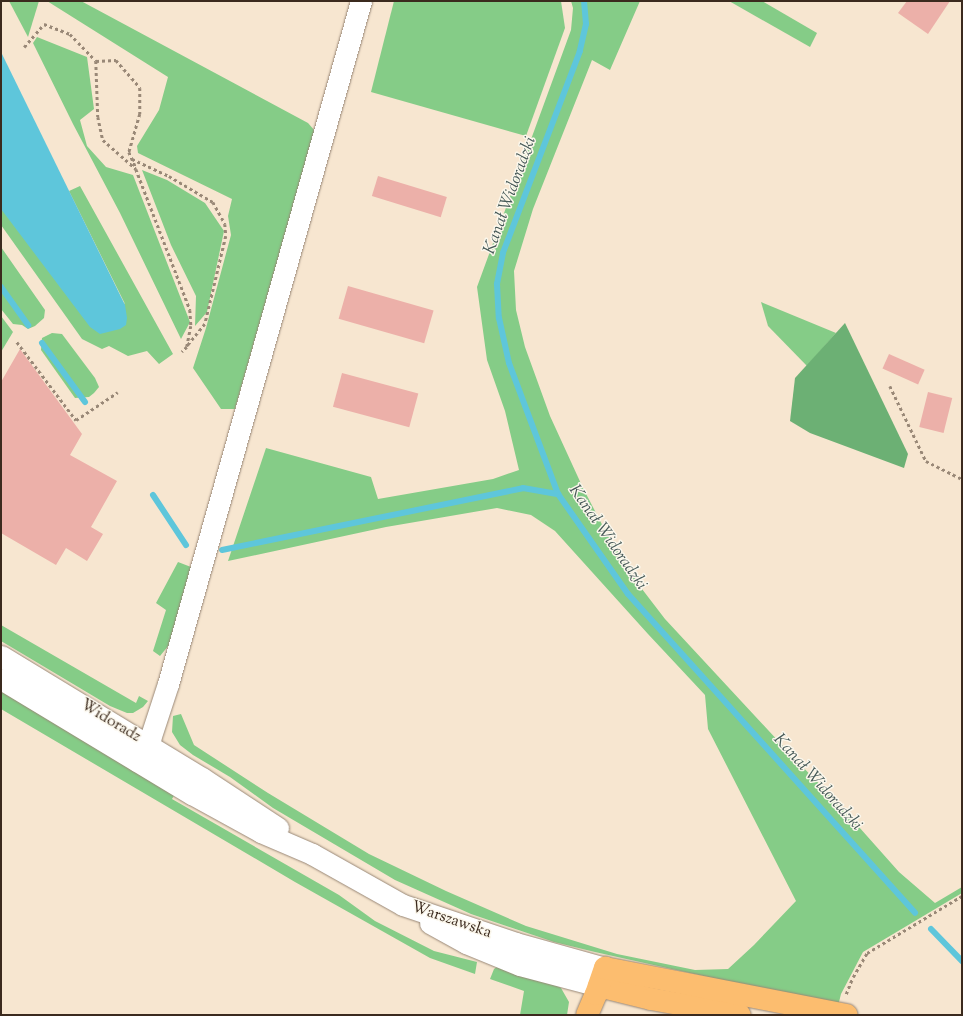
<!DOCTYPE html>
<meta charset="utf-8">
<style>
body{margin:0}
#map{position:relative;width:963px;height:1016px;overflow:hidden;background:#f7e6d0;font-family:"Sorts Mill Goudy",serif}
div>[style]{position:absolute}
.green>*{inset:0;background:#85cc87}
.forest>*{inset:0;background:#6cb074}
.water>*{inset:0;background:#5ec6db}
.stream>*{height:6px;margin:-3px;padding:0 3px;transform-origin:3px;border-radius:3px;background:#5ec6db}
.building>*{inset:0;background:#ecb0a9;transform-origin:0 0}
.path>*{height:2.5px;margin-top:-1.25px;transform-origin:0;background:repeating-linear-gradient(90deg,#987 0 3px,transparent 0 6px)}
.roads{filter:drop-shadow(0 0 1px #987) drop-shadow(0 0 1px #987)}
.minor>*{height:21px;margin:-10.5px;padding:0 10.5px;transform-origin:10.5px;border-radius:10.5px;background:#fff}
.major>*{height:22px;margin:-11px;padding:0 11px;transform-origin:11px;border-radius:11px;background:#fcbd6f}
span{translate:-50% -50%;white-space:nowrap;text-align:center;line-height:1.15;-webkit-text-stroke:3px #fbf7ec;paint-order:stroke}
.street-label{font-size:16px;color:#3b2a1e}
.water-label{font-size:17px;color:#465957;font-style:italic}
.frame{position:absolute;inset:0;border:2px solid #3b2a1e;pointer-events:none}
</style>
<div id="map">
<div class="green">
<div style="clip-path:polygon(9px 1px,39px 1px,28px 37px)"></div>
<div style="clip-path:polygon(47px 1px,81px 1px,308px 123px,315px 131px,235px 409px,221px 409px,193px 368px,206px 328px,231px 235px,228px 216px,232px 199px,138px 153px,137px 146px,159px 110px,168px 77px)"></div>
<div style="clip-path:polygon(394px 1px,561px 1px,565px 28px,526px 136px,371px 92px)"></div>
<div style="clip-path:polygon(571px 1px,640px 1px,610px 70px,592px 60px,533px 209px,514px 271px,516px 310px,525px 347px,550px 416px,583px 488px,608px 536px,642px 589px,665px 619px,793px 757px,835px 800px,899px 872px,935px 903px,962px 887px,962px 893px,863px 952px,841px 994px,838px 1006px,595px 952px,554px 942px,471px 914px,395px 880px,273px 808px,230px 777px,193px 755px,180px 745px,172px 732px,173px 716px,181px 714px,194px 745px,268px 793px,369px 854px,446px 891px,526px 926px,617px 954px,695px 970px,728px 969px,754px 945px,796px 901px,708px 729px,705px 695px,648px 634px,555px 531px,531px 515px,497px 508px,386px 527px,228px 561px,266px 448px,371px 477px,378px 499px,493px 479px,519px 470px,505px 411px,487px 360px,477px 287px,571px 30px,573px 8px)"></div>
<div style="clip-path:polygon(729px 1px,762px 1px,817px 33px,810px 47px)"></div>
<div style="clip-path:polygon(37px 37px,87px 57px,94px 109px,80px 120px,87px 146px,106px 167px,133px 175px,190px 322px,181px 339px,120px 213px,73px 124px,33px 43px)"></div>
<div style="clip-path:polygon(142px 170px,167px 180px,205px 203px,224px 231px,207px 312px,195px 326px,196px 296px,171px 245px)"></div>
<div style="clip-path:polygon(80px 186px,173px 354px,159px 364px,147px 351px,128px 356px,109px 346px,102px 349px,82px 339px,1px 225px,1px 209px,125px 304px,69px 191px)"></div>
<div style="clip-path:polygon(1px 247px,45px 310px,44px 318px,35px 326px,28px 329px,22px 325px,13px 324px,1px 309px)"></div>
<div style="clip-path:polygon(761px 302px,836px 333px,807px 366px,768px 326px)"></div>
<div style="clip-path:polygon(1px 316px,13px 332px,1px 352px)"></div>
<div style="clip-path:polygon(52px 333px,62px 334px,95px 378px,99px 387px,94px 393px,89px 397px,75px 398px,41px 350px,42px 338px)"></div>
<div style="clip-path:polygon(178px 562px,191px 567px,169px 645px,160px 656px,153px 651px,166px 610px,156px 603px)"></div>
<div style="clip-path:polygon(1px 625px,136px 703px,139px 696px,148px 701px,143px 707px,133px 713px,127px 713px,110px 706px,1px 641px)"></div>
<div style="clip-path:polygon(1px 687px,176px 792px,172px 799px,339px 895px,375px 921px,434px 951px,477px 962px,475px 974px,430px 958px,295px 882px,1px 709px)"></div>
<div style="clip-path:polygon(498px 966px,555px 984px,561px 988px,569px 1002px,567px 1015px,520px 1015px,524px 991px,490px 979px,494px 969px)"></div>
</div>
<div class="forest">
<div style="clip-path:polygon(845px 323px,908px 454px,904px 468px,810px 433px,790px 421px,795px 378px)"></div>
</div>
<div class="water">
<div style="clip-path:polygon(1px 52px,125px 305px,127px 318px,126px 325px,120px 329px,100px 334px,90px 327px,1px 209px)"></div>
</div>
<div class="stream">
<div style="left:584px;top:1px;width:23px;rotate:85deg"></div>
<div style="left:586px;top:24px;width:28px;rotate:103deg"></div>
<div style="left:580px;top:51px;width:216px;rotate:110.9deg"></div>
<div style="left:503px;top:253px;width:32px;rotate:101deg"></div>
<div style="left:497px;top:284px;width:34px;rotate:87deg"></div>
<div style="left:499px;top:318px;width:46px;rotate:77.5deg"></div>
<div style="left:509px;top:363px;width:140px;rotate:69.5deg"></div>
<div style="left:558px;top:494px;width:122px;rotate:55deg"></div>
<div style="left:628px;top:594px;width:429px;rotate:48deg"></div>
<div style="left:1px;top:287px;width:47px;rotate:54.6deg"></div>
<div style="left:42px;top:343px;width:73px;rotate:53.9deg"></div>
<div style="left:153px;top:495px;width:60px;rotate:56.6deg"></div>
<div style="left:222px;top:550px;width:307px;rotate:-11.6deg"></div>
<div style="left:523px;top:488px;width:36px;rotate:10deg"></div>
<div style="left:931px;top:929px;width:45px;rotate:45.9deg"></div>
</div>
<div class="building">
<div style="clip-path:polygon(907px 1px,950px 1px,928px 34px,898px 13px)"></div>
<div style="left:378px;top:176px;width:72px;height:21px;rotate:17deg"></div>
<div style="left:348px;top:286px;width:89px;height:34px;rotate:16deg"></div>
<div style="clip-path:polygon(20px 349px,82px 434px,70px 455px,117px 481px,91px 527px,103px 534px,87px 561px,66px 548px,56px 565px,1px 533px,1px 382px)"></div>
<div style="left:889px;top:354px;width:39px;height:16px;rotate:24deg"></div>
<div style="left:342px;top:373px;width:79px;height:35px;rotate:15deg"></div>
<div style="left:928px;top:392px;width:25px;height:36px;rotate:14deg"></div>
</div>
<div class="path">
<div style="left:24px;top:47px;width:30px;rotate:-49deg"></div>
<div style="left:44px;top:24px;width:28px;rotate:21deg"></div>
<div style="left:70px;top:34px;width:37px;rotate:46deg"></div>
<div style="left:96px;top:61px;width:56px;rotate:88deg"></div>
<div style="left:98px;top:117px;width:24px;rotate:78deg"></div>
<div style="left:103px;top:140px;width:44px;rotate:41.3deg"></div>
<div style="left:136px;top:169px;width:151px;rotate:69deg"></div>
<div style="left:190px;top:310px;width:16px;rotate:86deg"></div>
<div style="left:191px;top:326px;width:21px;rotate:101deg"></div>
<div style="left:187px;top:347px;width:7px;rotate:135deg"></div>
<div style="left:96px;top:61px;width:20px;rotate:-3deg"></div>
<div style="left:116px;top:60px;width:37px;rotate:49deg"></div>
<div style="left:140px;top:88px;width:26px;rotate:90deg"></div>
<div style="left:140px;top:114px;width:40px;rotate:106deg"></div>
<div style="left:129px;top:152px;width:17px;rotate:66deg"></div>
<div style="left:132px;top:159px;width:41px;rotate:24.7deg"></div>
<div style="left:169px;top:176px;width:51px;rotate:30.6deg"></div>
<div style="left:213px;top:202px;width:25px;rotate:61deg"></div>
<div style="left:225px;top:224px;width:12px;rotate:85deg"></div>
<div style="left:226px;top:236px;width:90px;rotate:103.4deg"></div>
<div style="left:205px;top:324px;width:28px;rotate:129deg"></div>
<div style="left:17px;top:342px;width:98px;rotate:52.9deg"></div>
<div style="left:76px;top:420px;width:50px;rotate:-33.7deg"></div>
<div style="left:890px;top:386px;width:83px;rotate:64.4deg"></div>
<div style="left:926px;top:461px;width:40px;rotate:26.6deg"></div>
<div style="left:846px;top:994px;width:18px;rotate:-68deg"></div>
<div style="left:853px;top:977px;width:28px;rotate:-60deg"></div>
<div style="left:867px;top:953px;width:111px;rotate:-31deg"></div>
</div>
<div class="roads">
<div class="minor">
<div style="left:1px;top:656px;width:235px;rotate:31.3deg"></div>
<div style="left:202px;top:778px;width:91px;rotate:33.3deg"></div>
<div style="left:1px;top:679px;width:223px;rotate:31.1deg"></div>
<div style="left:192px;top:794px;width:79px;rotate:28.8deg"></div>
<div style="left:261px;top:832px;width:56px;rotate:23.3deg"></div>
<div style="left:312px;top:854px;width:104px;rotate:29.3deg"></div>
<div style="left:403px;top:905px;width:119px;rotate:18.6deg"></div>
<div style="left:516px;top:943px;width:92px;rotate:15.7deg"></div>
<div style="left:137px;top:761px;width:26px;rotate:-59deg"></div>
<div style="left:150px;top:739px;width:58px;rotate:-71.9deg"></div>
<div style="left:168px;top:684px;width:710px;rotate:-74.22deg"></div>
<div style="left:430px;top:923px;width:41px;rotate:29.1deg"></div>
<div style="left:466px;top:943px;width:58px;rotate:22.2deg"></div>
<div style="left:520px;top:965px;width:82px;rotate:14.9deg"></div>
</div>
<div class="major">
<div style="left:599px;top:986px;width:54px;rotate:14deg"></div>
<div style="left:651px;top:999px;width:90px;rotate:10.2deg"></div>
<div style="left:587px;top:1015px;width:23px;rotate:-67deg"></div>
<div style="left:596px;top:994px;width:28px;rotate:-71deg"></div>
<div style="left:605px;top:968px;width:246px;rotate:11deg"></div>
</div>
</div>
<div class="street-label">
<span style="left:110px;top:722px;rotate:31deg">Widoradz</span>
<span style="left:451px;top:921px;rotate:19deg">Warszawska</span>
</div>
<div class="water-label">
<span style="left:511px;top:196px;rotate:-70deg">Kanał Widoradzki</span>
<span style="left:607px;top:538px;rotate:55deg">Kanał Widoradzki</span>
<span style="left:817px;top:783px;rotate:48deg">Kanał Widoradzki</span>
</div>
<div class="frame"></div>
</div>
